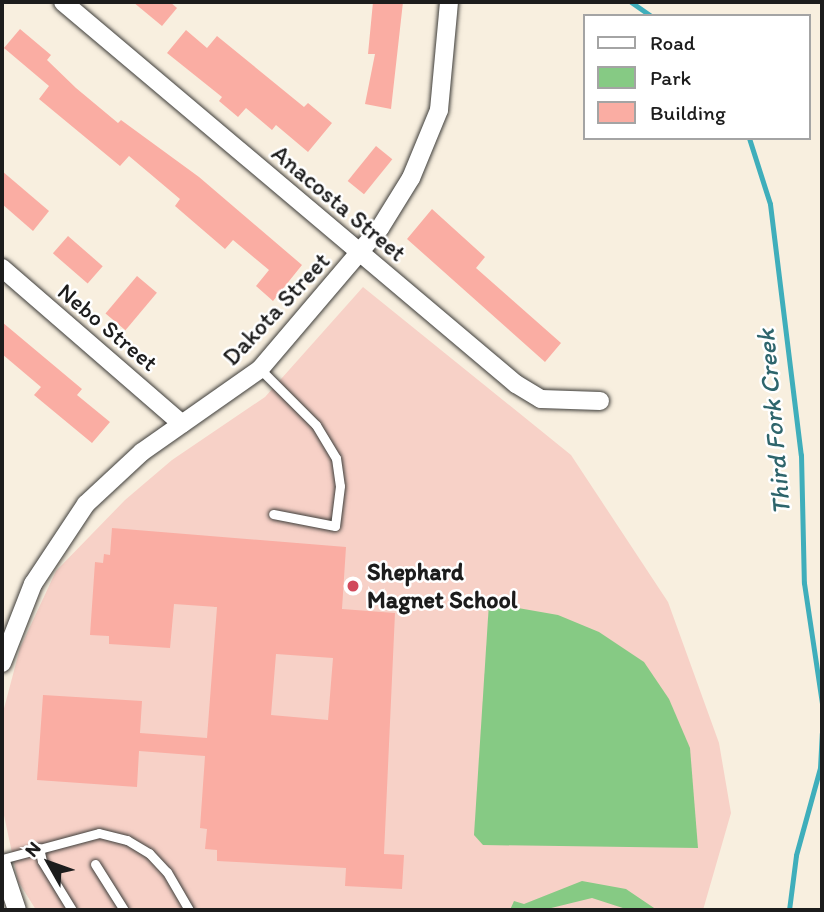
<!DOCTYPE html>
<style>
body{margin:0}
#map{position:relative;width:824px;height:912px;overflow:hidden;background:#f8efdf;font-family:Itim,sans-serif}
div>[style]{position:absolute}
.built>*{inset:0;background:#f7d1c7}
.green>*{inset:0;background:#86ca84}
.stream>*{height:5px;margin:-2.5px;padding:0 2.5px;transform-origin:2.5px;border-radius:2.5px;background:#3faebb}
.building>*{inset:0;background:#faada3;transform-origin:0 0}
.roads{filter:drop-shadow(0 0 2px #3d3c39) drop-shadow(0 0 2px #3d3c39)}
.service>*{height:9px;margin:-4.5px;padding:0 4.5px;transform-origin:4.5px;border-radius:4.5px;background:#fff}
.minor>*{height:18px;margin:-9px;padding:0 9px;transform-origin:9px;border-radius:9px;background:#fff}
.dots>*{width:19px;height:19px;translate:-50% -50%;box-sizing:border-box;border:4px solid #fff;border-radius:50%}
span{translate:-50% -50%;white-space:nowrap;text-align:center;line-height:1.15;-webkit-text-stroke:5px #fff;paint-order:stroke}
.street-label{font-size:24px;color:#1c1c1c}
.poi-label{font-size:24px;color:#1c1c1c;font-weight:700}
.left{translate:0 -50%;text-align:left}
.water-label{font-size:26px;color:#2e656c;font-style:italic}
.frame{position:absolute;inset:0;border:4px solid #1c1c1c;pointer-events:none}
.legend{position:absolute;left:583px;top:14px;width:228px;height:126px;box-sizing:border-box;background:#fff;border:2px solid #a4a4a4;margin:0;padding:9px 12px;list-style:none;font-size:21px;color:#1c1c1c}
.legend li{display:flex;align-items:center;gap:14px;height:35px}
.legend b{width:35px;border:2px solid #a4a4a4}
.north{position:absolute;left:14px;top:828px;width:70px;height:70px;-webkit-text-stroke:5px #fff;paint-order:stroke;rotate:310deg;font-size:19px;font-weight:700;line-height:28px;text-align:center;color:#1c1c1c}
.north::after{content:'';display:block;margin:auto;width:24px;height:32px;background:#1c1c1c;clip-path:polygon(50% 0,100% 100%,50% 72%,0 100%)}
</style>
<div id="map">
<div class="built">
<div style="clip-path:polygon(363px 287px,571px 455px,668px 602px,719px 743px,731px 813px,703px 910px,36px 910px,18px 881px,2px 806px,2px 716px,20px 648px,56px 571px,125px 500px,172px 460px,265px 397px)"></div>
</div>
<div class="green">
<div style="clip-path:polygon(489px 603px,558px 615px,599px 632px,644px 662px,669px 699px,690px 748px,698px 848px,483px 845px,474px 835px)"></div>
<div style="clip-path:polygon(582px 881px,626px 889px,657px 910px,629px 910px,592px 898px,543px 910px,510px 910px,514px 901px,524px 904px)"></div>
</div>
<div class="stream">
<div style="left:631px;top:2px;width:24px;rotate:35deg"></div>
<div style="left:749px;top:138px;width:69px;rotate:72.3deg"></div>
<div style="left:770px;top:204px;width:253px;rotate:83deg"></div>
<div style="left:801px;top:455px;width:128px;rotate:88.7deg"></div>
<div style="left:804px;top:583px;width:122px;rotate:81.5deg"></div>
<div style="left:789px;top:910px;width:55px;rotate:-82.7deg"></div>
<div style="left:796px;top:855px;width:90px;rotate:-74.6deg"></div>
<div style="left:820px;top:768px;width:35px;rotate:-87deg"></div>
</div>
<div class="building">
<div style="clip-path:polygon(133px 2px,170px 2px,177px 8px,162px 26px)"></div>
<div style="clip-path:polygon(373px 2px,403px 2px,391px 109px,365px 104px,375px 54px,368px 54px)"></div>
<div style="clip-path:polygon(20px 29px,51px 55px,47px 60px,76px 88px,118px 123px,121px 120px,199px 177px,302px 265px,273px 301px,256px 286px,269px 270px,233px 240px,225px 249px,175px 206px,180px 199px,129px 156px,120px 166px,39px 99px,49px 86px,4px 48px)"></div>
<div style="clip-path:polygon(186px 30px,207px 48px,217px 36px,304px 107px,308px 103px,332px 123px,308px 152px,276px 125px,272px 130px,246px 108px,238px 117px,219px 101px,222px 97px,167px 53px)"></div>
<div style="left:376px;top:146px;width:21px;height:45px;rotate:39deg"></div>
<div style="clip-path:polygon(2px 171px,49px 211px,33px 231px,2px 204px)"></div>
<div style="clip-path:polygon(432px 209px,485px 257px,476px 268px,561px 343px,545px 362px,407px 239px)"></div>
<div style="left:68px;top:236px;width:46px;height:23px;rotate:41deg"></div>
<div style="left:137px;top:276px;width:26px;height:49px;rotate:40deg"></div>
<div style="clip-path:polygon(2px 322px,82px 389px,77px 395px,110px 422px,92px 443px,34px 395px,41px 387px,2px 354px)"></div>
<div style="clip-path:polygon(evenodd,112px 528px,346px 547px,342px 609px,395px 613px,384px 854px,404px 855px,402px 889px,345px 886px,346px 868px,217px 861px,217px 850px,205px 849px,207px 829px,200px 828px,205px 756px,139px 751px,137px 787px,37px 780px,43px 695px,142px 701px,140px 733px,207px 738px,217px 607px,174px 604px,170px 648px,109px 644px,109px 636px,90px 635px,95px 562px,103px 563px,104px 554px,110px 555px,112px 528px,276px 654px,333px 658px,328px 720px,271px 715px,276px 654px)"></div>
</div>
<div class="roads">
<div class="service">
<div style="left:260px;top:369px;width:79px;rotate:45deg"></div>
<div style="left:316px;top:425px;width:39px;rotate:59deg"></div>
<div style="left:336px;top:458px;width:28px;rotate:82deg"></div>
<div style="left:340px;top:486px;width:40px;rotate:97.1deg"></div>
<div style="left:335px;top:526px;width:63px;rotate:-169deg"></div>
<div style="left:39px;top:848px;width:13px;rotate:77deg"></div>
<div style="left:42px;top:861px;width:57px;rotate:58.5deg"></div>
<div style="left:2px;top:859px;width:100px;rotate:-15deg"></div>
<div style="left:99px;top:833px;width:29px;rotate:14deg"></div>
<div style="left:127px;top:840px;width:26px;rotate:31deg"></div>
<div style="left:149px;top:853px;width:26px;rotate:47deg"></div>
<div style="left:167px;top:872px;width:44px;rotate:59.9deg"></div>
<div style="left:95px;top:864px;width:54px;rotate:57.8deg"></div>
</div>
<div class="minor">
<div style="left:63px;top:2px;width:593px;rotate:40.14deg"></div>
<div style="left:516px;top:384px;width:29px;rotate:31deg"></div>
<div style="left:541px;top:399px;width:59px;rotate:1.9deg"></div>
<div style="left:2px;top:268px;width:238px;rotate:40.9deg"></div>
<div style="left:2px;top:663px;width:85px;rotate:-68.6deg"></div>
<div style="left:33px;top:584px;width:96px;rotate:-56.5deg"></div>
<div style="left:86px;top:504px;width:76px;rotate:-42.9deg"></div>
<div style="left:142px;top:452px;width:144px;rotate:-35.1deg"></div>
<div style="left:260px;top:369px;width:185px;rotate:-49.6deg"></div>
<div style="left:380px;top:228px;width:59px;rotate:-58.2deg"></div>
<div style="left:411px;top:178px;width:74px;rotate:-67.6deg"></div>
<div style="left:439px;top:110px;width:108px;rotate:-84.7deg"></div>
<div style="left:2px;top:865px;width:47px;rotate:71.6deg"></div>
</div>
</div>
<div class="dots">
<div style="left:353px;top:586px;background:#d1495b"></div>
</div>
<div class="street-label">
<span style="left:339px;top:203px;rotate:40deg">Anacosta Street</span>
<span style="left:276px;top:309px;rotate:-47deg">Dakota Street</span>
<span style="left:108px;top:327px;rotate:40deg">Nebo Street</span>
</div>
<div class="poi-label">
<span class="left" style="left:367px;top:586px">Shephard<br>Magnet School</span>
</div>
<div class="water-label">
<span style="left:774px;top:422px;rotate:-95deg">Third Fork Creek</span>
</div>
<div class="frame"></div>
<ul class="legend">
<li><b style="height:9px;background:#fff"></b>Road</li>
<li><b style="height:19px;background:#86ca84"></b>Park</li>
<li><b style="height:19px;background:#faada3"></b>Building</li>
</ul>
<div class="north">N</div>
</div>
